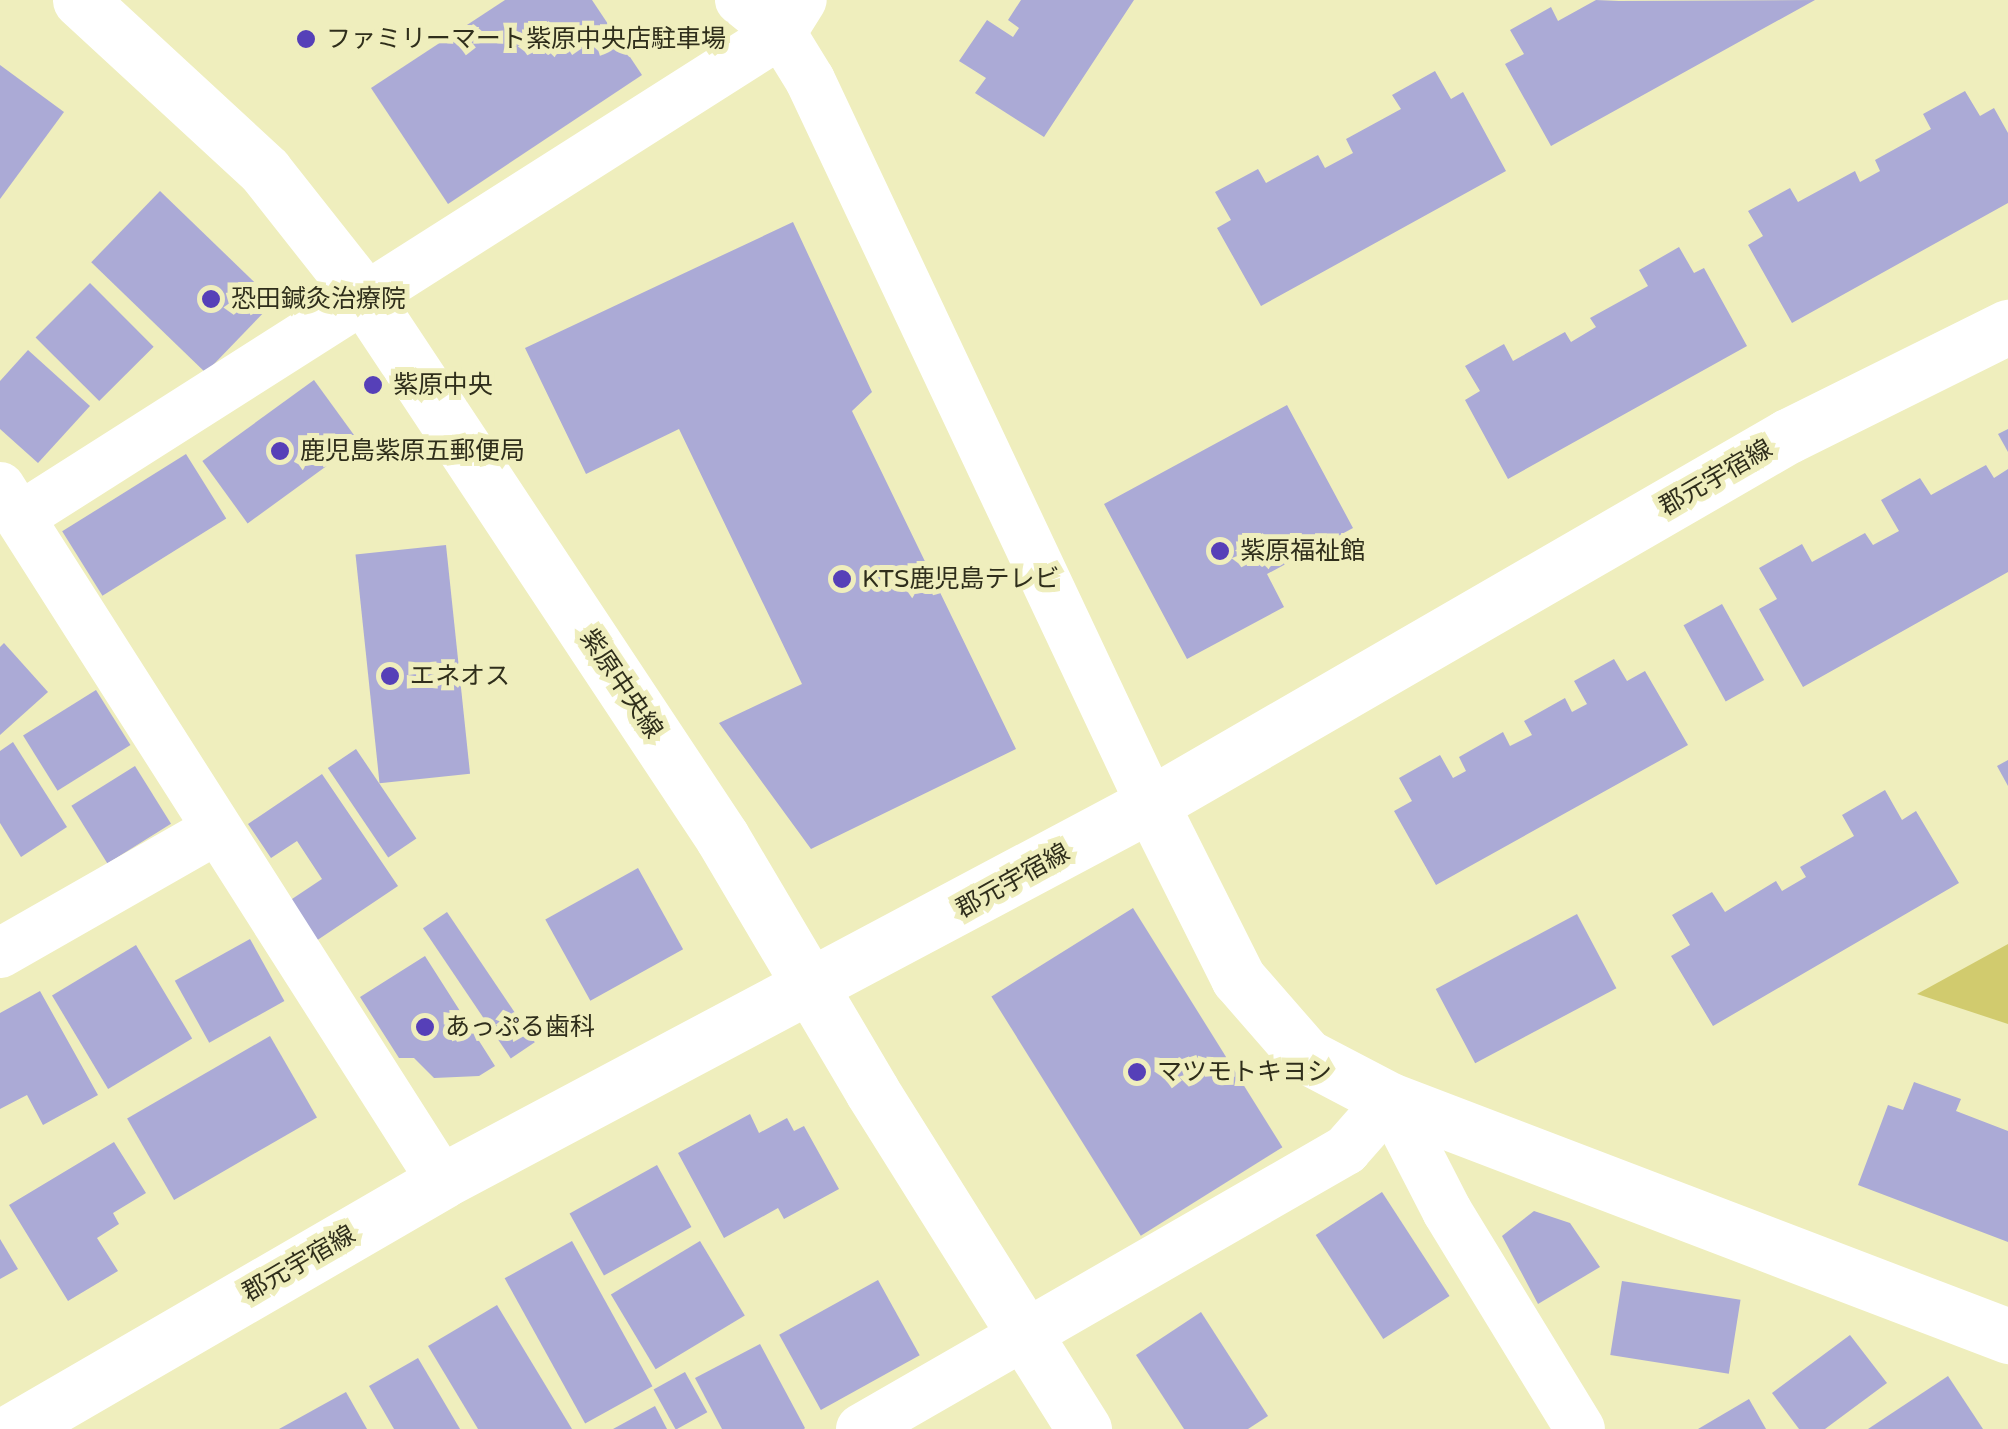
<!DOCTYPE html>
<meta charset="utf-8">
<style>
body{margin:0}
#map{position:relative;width:2008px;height:1429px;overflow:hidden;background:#efeebd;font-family:"Varela Round","Noto Sans JP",sans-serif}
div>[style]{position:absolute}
.green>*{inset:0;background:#d1cb6e}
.building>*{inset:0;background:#abaad6;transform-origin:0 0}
.minor>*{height:50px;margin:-25px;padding:0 25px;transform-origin:25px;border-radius:25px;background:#fff}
.tertiary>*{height:55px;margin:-27.5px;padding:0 27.5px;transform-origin:27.5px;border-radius:27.5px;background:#fff}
.dots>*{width:28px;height:28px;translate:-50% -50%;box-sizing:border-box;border:5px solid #efeebd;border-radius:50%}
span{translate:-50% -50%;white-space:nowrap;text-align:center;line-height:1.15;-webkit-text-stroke:10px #efeebd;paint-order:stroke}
.poi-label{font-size:25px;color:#2f2e1b}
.left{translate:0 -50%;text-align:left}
.street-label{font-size:25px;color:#2f2e1b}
</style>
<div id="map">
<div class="green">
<div style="clip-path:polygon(2008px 944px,2008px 1024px,1917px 994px)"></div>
</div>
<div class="building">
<div style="clip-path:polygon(505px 0,592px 0,642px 75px,448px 204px,371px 88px)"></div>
<div style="clip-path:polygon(1021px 0,1134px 0,1044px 137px,975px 93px,986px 78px,959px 61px,987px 20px,1013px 37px,1019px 28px,1008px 20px)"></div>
<div style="clip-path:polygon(1596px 0,1619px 1px,1815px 0,1551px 146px,1505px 64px,1524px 54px,1510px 30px,1551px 7px,1558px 21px)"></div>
<div style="clip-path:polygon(0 65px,64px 112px,0 199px)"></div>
<div style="clip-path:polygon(1435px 71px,1451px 99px,1463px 92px,1506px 171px,1261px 306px,1217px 228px,1231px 220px,1215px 192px,1258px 169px,1266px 183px,1318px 155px,1325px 168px,1353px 153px,1346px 139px,1401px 109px,1392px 95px)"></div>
<div style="clip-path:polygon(1965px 91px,1980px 116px,1994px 108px,2008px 133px,2008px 203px,1792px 323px,1748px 245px,1763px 236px,1748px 211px,1790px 188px,1798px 202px,1855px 171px,1860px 182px,1880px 171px,1875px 160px,1931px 129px,1923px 114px)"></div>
<div style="left:160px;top:191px;width:159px;height:99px;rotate:44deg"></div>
<div style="clip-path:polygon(793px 222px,872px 392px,852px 411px,1016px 749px,811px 849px,719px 723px,802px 684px,679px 429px,586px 474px,525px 348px)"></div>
<div style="clip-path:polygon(1679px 247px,1694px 273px,1704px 268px,1747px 346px,1508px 479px,1465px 400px,1480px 391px,1465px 366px,1504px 344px,1513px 361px,1565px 332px,1571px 342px,1596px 327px,1590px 318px,1648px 286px,1639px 270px)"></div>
<div style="left:90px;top:283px;width:90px;height:77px;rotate:45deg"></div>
<div style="clip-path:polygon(28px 350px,90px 406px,38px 463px,0 429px,0 381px)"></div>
<div style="left:314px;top:380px;width:77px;height:138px;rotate:54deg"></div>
<div style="clip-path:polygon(1287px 405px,1353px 528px,1267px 574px,1284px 607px,1187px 659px,1104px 504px)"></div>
<div style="clip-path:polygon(2008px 429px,2008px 452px,1998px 434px)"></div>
<div style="left:186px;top:454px;width:76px;height:146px;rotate:58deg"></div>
<div style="clip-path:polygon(1986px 465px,1994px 478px,2008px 469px,2008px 572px,1803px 687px,1759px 609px,1777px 599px,1759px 568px,1802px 544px,1812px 562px,1865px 533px,1873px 545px,1899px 531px,1881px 500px,1920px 478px,1931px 495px)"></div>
<div style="left:446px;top:545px;width:230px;height:91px;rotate:84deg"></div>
<div style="left:1722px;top:604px;width:87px;height:44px;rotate:61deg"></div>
<div style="clip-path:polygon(4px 643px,48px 692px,0 735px,0 647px)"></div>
<div style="clip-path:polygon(1614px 659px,1627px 681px,1645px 671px,1688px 745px,1436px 885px,1394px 811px,1412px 801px,1399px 778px,1440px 755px,1453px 778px,1466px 771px,1459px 757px,1503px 732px,1510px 746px,1532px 735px,1524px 721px,1565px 698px,1572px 712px,1587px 704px,1574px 681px)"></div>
<div style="left:96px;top:690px;width:65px;height:86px;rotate:58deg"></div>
<div style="clip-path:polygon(13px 742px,67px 827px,21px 857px,0 823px,0 751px)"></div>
<div style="left:356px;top:749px;width:108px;height:34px;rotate:56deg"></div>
<div style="clip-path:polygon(2008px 760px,2008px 786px,1997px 766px)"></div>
<div style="left:135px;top:766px;width:68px;height:75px;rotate:58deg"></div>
<div style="clip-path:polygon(322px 774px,398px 886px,316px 941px,289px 901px,322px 879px,297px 841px,271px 858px,248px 824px)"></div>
<div style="clip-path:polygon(1885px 790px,1902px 820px,1916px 811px,1959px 883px,1713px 1026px,1671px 956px,1690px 945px,1672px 915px,1712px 892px,1725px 912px,1776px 881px,1782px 891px,1806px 877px,1800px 867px,1854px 836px,1842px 815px)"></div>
<div style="left:638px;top:868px;width:93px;height:106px;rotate:61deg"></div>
<div style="left:1133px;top:908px;width:282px;height:167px;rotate:58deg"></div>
<div style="left:447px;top:912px;width:157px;height:29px;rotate:56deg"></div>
<div style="left:1577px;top:914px;width:84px;height:160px;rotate:62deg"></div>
<div style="left:250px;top:939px;width:71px;height:86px;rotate:61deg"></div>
<div style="left:136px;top:945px;width:109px;height:98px;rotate:59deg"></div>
<div style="clip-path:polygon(425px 956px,495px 1066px,479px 1076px,434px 1078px,414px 1058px,399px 1058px,360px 997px)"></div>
<div style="clip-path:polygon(40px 991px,98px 1095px,43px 1125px,27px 1095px,0 1109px,0 1013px)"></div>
<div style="left:270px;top:1036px;width:94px;height:165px;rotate:60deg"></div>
<div style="clip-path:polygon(1914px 1082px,1961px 1099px,1956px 1111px,2008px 1131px,2008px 1242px,1858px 1185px,1888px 1105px,1903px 1110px)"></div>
<div style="clip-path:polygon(750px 1114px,759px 1133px,787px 1118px,794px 1131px,804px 1126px,839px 1189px,784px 1219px,778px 1208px,724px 1238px,678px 1153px)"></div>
<div style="clip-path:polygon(114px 1142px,146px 1193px,113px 1213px,119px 1224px,97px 1238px,118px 1271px,68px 1301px,9px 1205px)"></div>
<div style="left:657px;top:1165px;width:71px;height:100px;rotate:61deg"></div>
<div style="left:1382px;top:1192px;width:124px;height:79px;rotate:57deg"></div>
<div style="clip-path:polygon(1534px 1211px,1570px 1223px,1600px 1267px,1538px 1304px,1502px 1236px)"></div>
<div style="clip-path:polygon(0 1239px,18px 1269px,0 1279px)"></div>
<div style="left:572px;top:1241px;width:166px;height:77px;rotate:61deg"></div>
<div style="left:700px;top:1241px;width:87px;height:104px;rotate:59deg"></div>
<div style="left:878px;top:1280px;width:86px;height:113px;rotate:61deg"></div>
<div style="left:1622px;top:1281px;width:120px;height:75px;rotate:9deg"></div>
<div style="clip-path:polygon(497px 1305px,572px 1429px,478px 1429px,428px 1346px)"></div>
<div style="clip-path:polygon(1201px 1312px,1268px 1416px,1248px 1429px,1184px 1429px,1136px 1355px)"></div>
<div style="clip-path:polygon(1850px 1335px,1887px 1383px,1825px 1429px,1799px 1429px,1772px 1393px)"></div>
<div style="clip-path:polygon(760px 1344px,805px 1428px,804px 1429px,722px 1429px,695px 1378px)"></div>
<div style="clip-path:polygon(418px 1358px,460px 1429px,394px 1429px,369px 1386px)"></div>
<div style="left:685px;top:1372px;width:46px;height:36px;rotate:61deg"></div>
<div style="clip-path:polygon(1948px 1376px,1983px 1429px,1868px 1429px)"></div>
<div style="clip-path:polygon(346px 1392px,367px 1429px,279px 1429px)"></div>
<div style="clip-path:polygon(1749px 1399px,1766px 1429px,1698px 1429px)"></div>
<div style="clip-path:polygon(655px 1406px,667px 1429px,613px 1429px)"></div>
</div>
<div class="minor">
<div style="left:740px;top:0;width:53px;rotate:38.8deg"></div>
<div style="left:781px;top:33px;width:55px;rotate:58.3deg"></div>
<div style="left:810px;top:80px;width:800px;rotate:64.78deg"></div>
<div style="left:0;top:487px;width:823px;rotate:57.51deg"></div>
<div style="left:23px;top:515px;width:898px;rotate:-32.45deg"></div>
<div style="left:781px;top:33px;width:39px;rotate:-58deg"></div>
<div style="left:0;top:953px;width:250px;rotate:-29.7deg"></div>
<div style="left:861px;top:1429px;width:560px;rotate:-29.91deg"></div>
<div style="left:1346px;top:1150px;width:67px;rotate:-48.7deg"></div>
<div style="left:1390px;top:1100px;width:125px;rotate:62.8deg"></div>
<div style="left:1447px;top:1211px;width:255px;rotate:58.6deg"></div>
</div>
<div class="tertiary">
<div style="left:80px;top:0;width:252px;rotate:42.7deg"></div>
<div style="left:265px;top:171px;width:158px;rotate:51.7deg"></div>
<div style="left:363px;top:295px;width:650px;rotate:56.48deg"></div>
<div style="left:722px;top:837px;width:295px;rotate:59.4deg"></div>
<div style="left:872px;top:1091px;width:399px;rotate:57.9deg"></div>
<div style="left:1151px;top:804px;width:195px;rotate:63.4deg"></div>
<div style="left:1238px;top:978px;width:103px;rotate:48.9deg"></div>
<div style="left:1306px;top:1056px;width:95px;rotate:27.6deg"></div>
<div style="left:1390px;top:1100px;width:662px;rotate:20.9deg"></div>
<div style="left:15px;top:1429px;width:494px;rotate:-30.1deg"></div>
<div style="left:442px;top:1181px;width:803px;rotate:-28deg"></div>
<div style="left:1151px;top:804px;width:736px;rotate:-30.02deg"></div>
<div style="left:1788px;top:436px;width:246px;rotate:-26.4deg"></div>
</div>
<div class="dots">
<div style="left:306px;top:39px;background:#5640b8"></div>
<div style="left:211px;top:299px;background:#5640b8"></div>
<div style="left:373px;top:385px;background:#5640b8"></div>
<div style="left:280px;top:451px;background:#5640b8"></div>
<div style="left:1220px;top:551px;background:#5640b8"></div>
<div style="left:842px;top:579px;background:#5640b8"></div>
<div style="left:390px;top:676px;background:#5640b8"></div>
<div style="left:425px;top:1027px;background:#5640b8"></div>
<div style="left:1137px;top:1072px;background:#5640b8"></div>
</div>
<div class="poi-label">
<span class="left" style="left:326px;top:39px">ファミリーマート紫原中央店駐車場</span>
<span class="left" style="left:231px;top:299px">恐田鍼灸治療院</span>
<span class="left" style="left:393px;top:385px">紫原中央</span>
<span class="left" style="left:300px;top:451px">鹿児島紫原五郵便局</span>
<span class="left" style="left:1240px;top:551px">紫原福祉館</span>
<span class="left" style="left:862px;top:579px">KTS鹿児島テレビ</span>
<span class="left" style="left:410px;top:676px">エネオス</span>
<span class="left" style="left:445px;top:1027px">あっぷる歯科</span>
<span class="left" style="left:1157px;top:1072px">マツモトキヨシ</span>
</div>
<div class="street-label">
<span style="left:1716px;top:478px;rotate:-30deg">郡元宇宿線</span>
<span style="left:621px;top:684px;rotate:56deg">紫原中央線</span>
<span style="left:1013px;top:881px;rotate:-29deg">郡元宇宿線</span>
<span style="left:299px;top:1264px;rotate:-30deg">郡元宇宿線</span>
</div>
</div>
